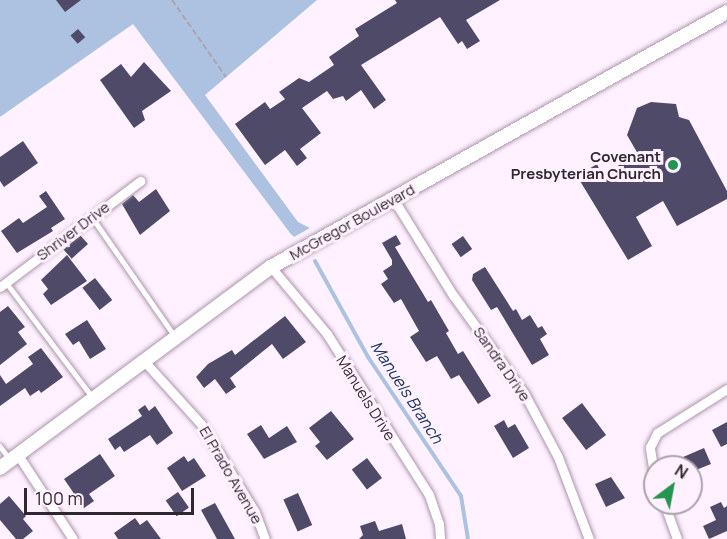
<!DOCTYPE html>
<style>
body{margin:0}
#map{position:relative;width:727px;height:539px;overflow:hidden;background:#fff1ff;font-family:Manrope,sans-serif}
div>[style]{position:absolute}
.water>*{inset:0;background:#acc2e0}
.stream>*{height:4px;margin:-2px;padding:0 2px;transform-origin:2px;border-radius:2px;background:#acc2e0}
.building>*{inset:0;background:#4f4a68;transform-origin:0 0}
.path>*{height:2px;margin-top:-1px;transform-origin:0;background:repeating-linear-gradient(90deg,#aea2ae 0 6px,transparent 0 9px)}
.roads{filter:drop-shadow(0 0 2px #ac96ac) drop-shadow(0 0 2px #ac96ac)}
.lane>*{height:4.5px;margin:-2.25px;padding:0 2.25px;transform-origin:2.25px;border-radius:2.25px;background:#fff}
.street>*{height:9px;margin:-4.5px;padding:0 4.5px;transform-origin:4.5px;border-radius:4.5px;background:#fff}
.secondary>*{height:14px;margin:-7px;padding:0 7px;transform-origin:7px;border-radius:7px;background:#fff}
.dots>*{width:16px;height:16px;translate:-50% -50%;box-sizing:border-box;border:3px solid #fff1ff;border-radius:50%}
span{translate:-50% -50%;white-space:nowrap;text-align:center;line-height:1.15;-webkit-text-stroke:6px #fff1ff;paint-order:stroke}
.poi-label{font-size:15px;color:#302830;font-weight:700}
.right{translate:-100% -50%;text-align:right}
.street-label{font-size:15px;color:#302830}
.water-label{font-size:16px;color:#143259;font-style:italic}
.north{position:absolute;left:643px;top:455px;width:60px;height:60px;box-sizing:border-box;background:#fff1ff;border:2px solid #aca1ac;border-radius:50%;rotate:32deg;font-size:16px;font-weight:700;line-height:24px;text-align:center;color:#302830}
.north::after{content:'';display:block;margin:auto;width:21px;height:27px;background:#23954f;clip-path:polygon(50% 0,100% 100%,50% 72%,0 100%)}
.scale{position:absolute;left:24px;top:488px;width:170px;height:27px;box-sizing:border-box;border:3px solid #302830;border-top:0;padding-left:8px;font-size:18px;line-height:21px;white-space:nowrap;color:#302830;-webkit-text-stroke:4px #fff1ff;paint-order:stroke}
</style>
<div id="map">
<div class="water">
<div style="clip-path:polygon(0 0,317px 0,205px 95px,298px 222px,310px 228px,294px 237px,290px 233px,133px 24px,0 117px)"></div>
</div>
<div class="stream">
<div style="left:315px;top:261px;width:110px;rotate:61.1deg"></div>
<div style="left:368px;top:357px;width:167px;rotate:56.2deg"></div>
<div style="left:461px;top:496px;width:44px;rotate:80.8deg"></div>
</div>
<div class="building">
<div style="clip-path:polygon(56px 0,81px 0,65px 12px)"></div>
<div style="clip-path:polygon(395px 0,500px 0,466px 20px,480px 41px,467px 49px,462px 41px,458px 44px,440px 17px,361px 65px,386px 100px,374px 109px,361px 90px,346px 101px,343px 96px,333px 99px,327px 91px,302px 108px,321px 133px,300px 149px,307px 158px,297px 166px,285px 150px,265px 165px,235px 124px,265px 102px,270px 109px,285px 99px,279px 92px,299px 78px,309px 82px,334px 65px,329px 57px,359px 36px,355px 29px,397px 3px)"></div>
<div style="left:78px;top:29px;width:11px;height:10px;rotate:49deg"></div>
<div style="clip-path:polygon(144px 62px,171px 91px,142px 111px,145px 120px,134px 128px,100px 80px,121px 64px,131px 77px)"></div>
<div style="clip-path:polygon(651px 102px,676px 104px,679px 117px,689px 120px,727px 191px,727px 199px,677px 226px,663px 201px,636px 217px,652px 246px,628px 260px,577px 176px,597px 164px,602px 175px,638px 154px,627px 135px,637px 108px)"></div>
<div style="clip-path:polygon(23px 141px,38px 163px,4px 187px,0 181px,0 157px)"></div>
<div style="clip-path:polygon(156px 189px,170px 211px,140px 235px,122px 204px,133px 195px,139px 202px)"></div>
<div style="clip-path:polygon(46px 191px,65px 219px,51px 228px,53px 231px,17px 253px,1px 231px,19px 218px,23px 223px,47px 207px,39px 196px)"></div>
<div style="left:80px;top:235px;width:12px;height:22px;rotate:48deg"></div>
<div style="clip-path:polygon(396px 235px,401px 244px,395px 247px,428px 302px,431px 300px,449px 331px,446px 333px,458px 354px,463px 351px,491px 396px,478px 404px,459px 375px,451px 379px,437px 356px,426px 362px,410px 337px,419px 331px,401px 299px,394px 303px,381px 284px,388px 279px,383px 271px,392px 265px,392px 260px,382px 243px)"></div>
<div style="left:463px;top:236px;width:16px;height:14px;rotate:55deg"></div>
<div style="clip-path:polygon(67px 255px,87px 281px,51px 305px,43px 294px,48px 289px,41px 280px)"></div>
<div style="clip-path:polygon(485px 267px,513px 311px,516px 309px,522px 320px,530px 315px,538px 328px,542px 326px,547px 334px,540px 339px,549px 355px,532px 365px,497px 307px,491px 310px,472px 280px,473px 274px)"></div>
<div style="left:95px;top:278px;width:28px;height:16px;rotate:52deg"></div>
<div style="clip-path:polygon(8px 306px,25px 327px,18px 332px,27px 344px,0 365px,0 312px)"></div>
<div style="clip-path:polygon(285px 316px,306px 342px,283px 359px,272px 344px,230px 378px,236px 387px,226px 394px,215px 379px,204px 388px,196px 377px,208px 364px,232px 350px,235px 355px)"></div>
<div style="clip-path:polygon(87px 320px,106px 349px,90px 359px,79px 341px,73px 345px,65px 334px)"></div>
<div style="clip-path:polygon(41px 348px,63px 377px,41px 393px,39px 390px,30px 396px,25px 388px,0 406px,0 375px,6px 384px,33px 364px,28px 357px)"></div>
<div style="left:582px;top:403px;width:40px;height:25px;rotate:53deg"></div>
<div style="clip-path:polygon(145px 405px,149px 411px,155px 406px,173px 433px,157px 445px,150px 435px,124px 452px,120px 446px,115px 450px,108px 439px,142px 416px,138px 410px)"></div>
<div style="clip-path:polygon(331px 411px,354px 439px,327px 460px,315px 446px,320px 442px,309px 428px)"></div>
<div style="clip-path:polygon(504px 420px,508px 428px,515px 424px,529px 448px,513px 458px,494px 426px)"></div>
<div style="clip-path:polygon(727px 422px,727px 444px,721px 447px,712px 430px)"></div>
<div style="clip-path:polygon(261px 425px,269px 438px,287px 426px,297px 442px,264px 459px,247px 434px)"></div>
<div style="clip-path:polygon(704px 448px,711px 464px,691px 472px,691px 467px,660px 467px)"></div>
<div style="clip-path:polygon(100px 454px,115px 476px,89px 494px,94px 501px,84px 508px,64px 479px)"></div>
<div style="clip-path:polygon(184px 456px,188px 462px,194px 458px,206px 476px,182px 491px,167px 468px)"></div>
<div style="left:367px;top:458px;width:25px;height:19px;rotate:53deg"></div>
<div style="clip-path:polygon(611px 477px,625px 498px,606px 507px,595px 484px)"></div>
<div style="left:178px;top:492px;width:19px;height:15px;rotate:55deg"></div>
<div style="left:298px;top:493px;width:35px;height:16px;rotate:66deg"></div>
<div style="clip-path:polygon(9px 496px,26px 516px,23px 519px,33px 531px,23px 539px,16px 539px,0 520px,0 504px)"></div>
<div style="clip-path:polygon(721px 502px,724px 508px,727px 506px,727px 531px,709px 539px,703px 526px,716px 520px,710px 507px)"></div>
<div style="clip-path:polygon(215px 503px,235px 539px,217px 539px,201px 510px)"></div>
<div style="clip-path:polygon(135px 518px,140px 525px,147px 520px,161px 539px,118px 539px,114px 533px)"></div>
<div style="clip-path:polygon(375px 521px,379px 531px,402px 524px,406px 539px,359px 539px,363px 535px,360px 526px)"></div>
</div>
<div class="path">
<div style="left:172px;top:0;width:94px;rotate:55deg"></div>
</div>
<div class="roads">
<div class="lane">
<div style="left:92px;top:217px;width:144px;rotate:55.2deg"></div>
<div style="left:6px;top:282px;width:145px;rotate:53.1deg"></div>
<div style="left:0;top:446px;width:15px;rotate:53deg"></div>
</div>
<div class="street">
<div style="left:394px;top:200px;width:112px;rotate:58.2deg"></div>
<div style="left:453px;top:295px;width:121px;rotate:54.1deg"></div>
<div style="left:524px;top:393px;width:72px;rotate:62deg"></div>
<div style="left:558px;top:457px;width:88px;rotate:69.3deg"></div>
<div style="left:271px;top:267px;width:87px;rotate:50.1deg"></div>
<div style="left:327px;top:334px;width:191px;rotate:57.6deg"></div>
<div style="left:429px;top:495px;width:31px;rotate:71deg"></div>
<div style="left:439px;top:524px;width:15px;rotate:86deg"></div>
<div style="left:0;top:287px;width:176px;rotate:-37.1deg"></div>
<div style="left:144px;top:361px;width:85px;rotate:47.9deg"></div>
<div style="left:201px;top:424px;width:103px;rotate:58.5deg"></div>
<div style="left:255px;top:512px;width:29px;rotate:70deg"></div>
<div style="left:18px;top:455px;width:100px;rotate:56.8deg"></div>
<div style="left:655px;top:480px;width:33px;rotate:-99deg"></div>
<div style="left:650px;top:447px;width:16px;rotate:-63deg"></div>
<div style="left:657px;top:433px;width:83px;rotate:-32.2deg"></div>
<div style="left:664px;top:503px;width:38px;rotate:70deg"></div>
</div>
<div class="secondary">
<div style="left:0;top:468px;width:337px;rotate:-36.6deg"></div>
<div style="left:271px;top:267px;width:522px;rotate:-29.21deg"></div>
</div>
</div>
<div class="dots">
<div style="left:673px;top:165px;background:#23954f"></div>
</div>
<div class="poi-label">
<span class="right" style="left:661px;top:165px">Covenant<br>Presbyterian Church</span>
</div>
<div class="street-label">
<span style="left:352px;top:222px;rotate:-29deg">McGregor Boulevard</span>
<span style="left:73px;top:231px;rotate:-37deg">Shriver Drive</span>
<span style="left:502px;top:364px;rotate:55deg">Sandra Drive</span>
<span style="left:366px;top:398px;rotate:58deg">Manuels Drive</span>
<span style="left:231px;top:475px;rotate:60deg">El Prado Avenue</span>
</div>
<div class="water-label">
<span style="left:407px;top:392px;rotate:57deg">Manuels Branch</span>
</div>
<div class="north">N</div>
<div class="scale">100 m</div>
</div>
